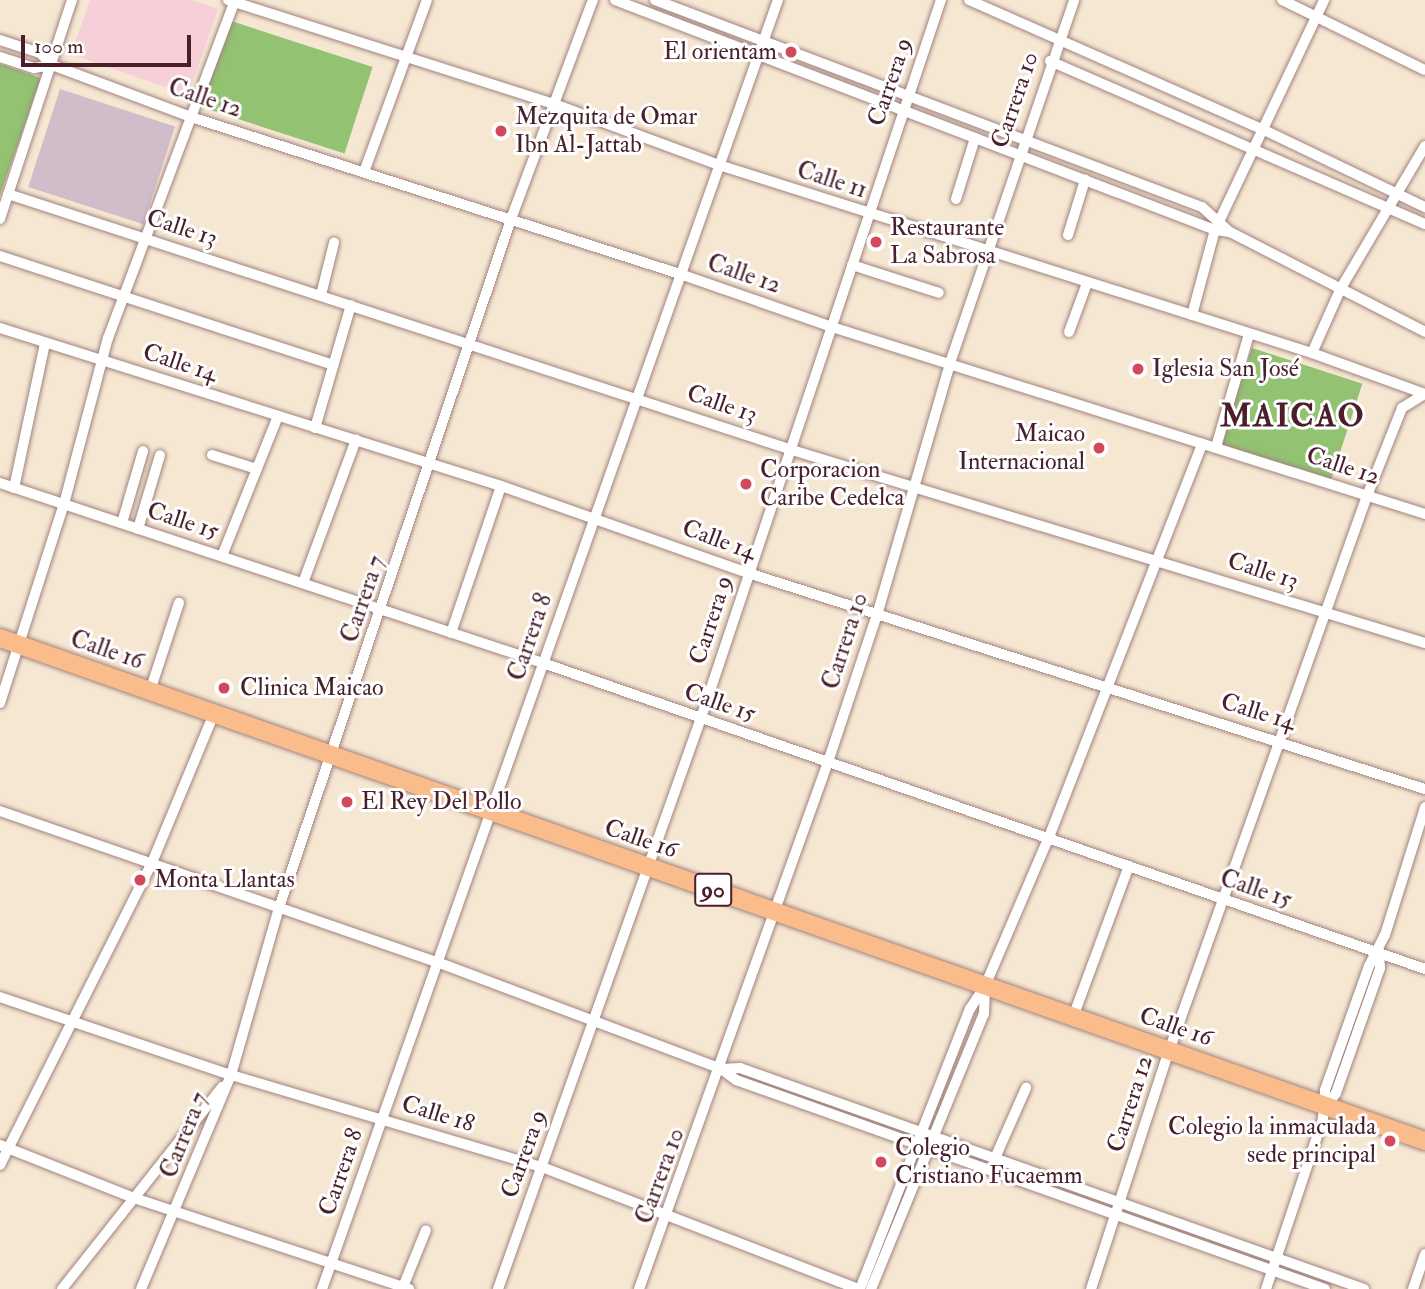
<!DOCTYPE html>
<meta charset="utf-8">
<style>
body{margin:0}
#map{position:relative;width:1425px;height:1289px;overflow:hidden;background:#f6e7d3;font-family:"IM FELL Double Pica",serif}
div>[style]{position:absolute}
.built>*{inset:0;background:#f6cfd8}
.industrial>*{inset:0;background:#d1bdca;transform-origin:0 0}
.green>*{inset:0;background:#92c272;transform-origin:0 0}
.roads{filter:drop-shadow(0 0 2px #a0837f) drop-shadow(0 0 2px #a0837f)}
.street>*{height:10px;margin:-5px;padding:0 5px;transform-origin:5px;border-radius:5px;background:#fff}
.highway>*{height:18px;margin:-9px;padding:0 9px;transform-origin:9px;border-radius:9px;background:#f9bc8a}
.dots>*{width:19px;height:19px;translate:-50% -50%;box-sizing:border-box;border:4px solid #fff;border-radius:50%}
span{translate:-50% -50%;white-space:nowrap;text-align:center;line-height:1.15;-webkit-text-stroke:6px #fff;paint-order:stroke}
.shield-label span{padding:2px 5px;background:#fff;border:2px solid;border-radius:5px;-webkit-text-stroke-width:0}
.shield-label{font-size:23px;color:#4a1f2b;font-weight:700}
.poi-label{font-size:24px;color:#4a1f2b}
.right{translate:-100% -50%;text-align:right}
.left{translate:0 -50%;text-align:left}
.street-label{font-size:24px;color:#4a1f2b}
.district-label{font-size:32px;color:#4a1f2b;font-weight:700;letter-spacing:2px}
.scale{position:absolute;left:21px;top:35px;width:170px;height:32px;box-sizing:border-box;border:4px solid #4a1f2b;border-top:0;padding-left:9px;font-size:21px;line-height:24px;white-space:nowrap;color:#4a1f2b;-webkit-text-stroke:5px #fff;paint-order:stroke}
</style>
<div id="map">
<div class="built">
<div style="clip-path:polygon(90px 0,192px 0,218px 9px,188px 95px,71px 54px)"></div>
</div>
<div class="industrial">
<div style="left:60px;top:89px;width:121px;height:103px;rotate:18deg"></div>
</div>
<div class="green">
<div style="left:228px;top:20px;width:152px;height:91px;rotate:18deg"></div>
<div style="clip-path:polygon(0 64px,41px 78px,0 195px)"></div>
<div style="left:1252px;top:348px;width:116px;height:102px;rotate:18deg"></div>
</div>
<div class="roads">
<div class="street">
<div style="left:228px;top:0;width:342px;rotate:17.7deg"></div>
<div style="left:554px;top:104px;width:176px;rotate:20.3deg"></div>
<div style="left:719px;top:165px;width:622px;rotate:17.59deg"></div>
<div style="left:1312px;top:353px;width:120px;rotate:19.9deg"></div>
<div style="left:615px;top:0;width:643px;rotate:20.97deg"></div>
<div style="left:1215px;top:230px;width:15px;rotate:8deg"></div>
<div style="left:1230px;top:232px;width:219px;rotate:27.1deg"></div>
<div style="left:655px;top:0;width:585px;rotate:20.73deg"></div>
<div style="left:1202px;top:207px;width:38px;rotate:42deg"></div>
<div style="left:969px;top:0;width:320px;rotate:23.8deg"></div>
<div style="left:1262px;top:129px;width:181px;rotate:25.6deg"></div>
<div style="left:1282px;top:0;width:159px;rotate:26.1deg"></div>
<div style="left:0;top:40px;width:42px;rotate:18deg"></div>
<div style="left:40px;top:53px;width:17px;rotate:45deg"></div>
<div style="left:52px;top:65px;width:152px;rotate:20.5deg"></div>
<div style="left:194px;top:118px;width:510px;rotate:17.8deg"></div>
<div style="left:680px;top:274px;width:161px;rotate:19.2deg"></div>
<div style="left:832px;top:327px;width:622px;rotate:17.5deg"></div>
<div style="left:0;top:57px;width:36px;rotate:18deg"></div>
<div style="left:34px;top:68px;width:18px;rotate:-9deg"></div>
<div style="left:1050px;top:61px;width:409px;rotate:23.5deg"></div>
<div style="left:364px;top:172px;width:183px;rotate:-69.9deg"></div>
<div style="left:8px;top:194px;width:825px;rotate:18.08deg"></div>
<div style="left:792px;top:450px;width:662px;rotate:16.96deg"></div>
<div style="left:956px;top:199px;width:64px;rotate:-72.7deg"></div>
<div style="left:0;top:219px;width:231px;rotate:-71.8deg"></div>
<div style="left:1068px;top:235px;width:58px;rotate:-72.8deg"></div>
<div style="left:0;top:256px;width:350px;rotate:18.1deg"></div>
<div style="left:852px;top:265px;width:91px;rotate:17.8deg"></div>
<div style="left:321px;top:295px;width:54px;rotate:-76deg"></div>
<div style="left:1192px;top:315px;width:88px;rotate:-74.9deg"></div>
<div style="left:1215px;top:230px;width:255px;rotate:-64.6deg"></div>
<div style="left:0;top:328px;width:525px;rotate:17.5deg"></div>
<div style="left:501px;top:486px;width:262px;rotate:19.4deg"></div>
<div style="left:748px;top:573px;width:711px;rotate:17.7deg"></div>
<div style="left:1069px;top:332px;width:52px;rotate:-69.8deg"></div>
<div style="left:1312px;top:353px;width:71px;rotate:-66deg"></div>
<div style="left:1341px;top:288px;width:165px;rotate:-59.4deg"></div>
<div style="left:315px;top:428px;width:128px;rotate:-73.7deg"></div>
<div style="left:1216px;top:447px;width:118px;rotate:-73.7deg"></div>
<div style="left:212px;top:455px;width:47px;rotate:17.3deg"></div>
<div style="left:0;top:483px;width:572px;rotate:18.34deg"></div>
<div style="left:543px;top:663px;width:934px;rotate:19.13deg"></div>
<div style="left:14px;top:488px;width:148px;rotate:-77.9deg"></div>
<div style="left:122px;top:523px;width:75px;rotate:-73.7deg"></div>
<div style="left:138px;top:529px;width:77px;rotate:-73.4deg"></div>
<div style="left:222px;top:556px;width:151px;rotate:-68.2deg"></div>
<div style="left:303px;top:583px;width:153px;rotate:-69.7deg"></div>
<div style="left:451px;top:633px;width:155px;rotate:-71.2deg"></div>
<div style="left:150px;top:691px;width:93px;rotate:-71.8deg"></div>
<div style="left:0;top:703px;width:209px;rotate:-72.2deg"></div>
<div style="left:64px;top:504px;width:172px;rotate:-75.2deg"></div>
<div style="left:108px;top:338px;width:361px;rotate:-69.4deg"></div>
<div style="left:0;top:811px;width:462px;rotate:19.1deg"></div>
<div style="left:437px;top:962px;width:303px;rotate:20.6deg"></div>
<div style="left:721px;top:1069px;width:19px;rotate:36deg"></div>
<div style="left:736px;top:1080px;width:625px;rotate:19.54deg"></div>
<div style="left:0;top:997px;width:244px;rotate:18.7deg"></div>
<div style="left:231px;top:1075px;width:324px;rotate:16.5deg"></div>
<div style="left:542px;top:1167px;width:339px;rotate:21.1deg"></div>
<div style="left:1073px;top:1017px;width:161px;rotate:-69.7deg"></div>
<div style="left:721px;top:1069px;width:19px;rotate:-3deg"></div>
<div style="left:740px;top:1068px;width:662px;rotate:19.5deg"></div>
<div style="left:1326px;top:1106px;width:16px;rotate:-52deg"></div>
<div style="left:1336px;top:1093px;width:133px;rotate:-70.6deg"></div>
<div style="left:1380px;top:968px;width:16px;rotate:-94deg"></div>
<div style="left:0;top:1145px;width:144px;rotate:21.6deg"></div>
<div style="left:134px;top:1198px;width:290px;rotate:18.3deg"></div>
<div style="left:995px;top:1158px;width:77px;rotate:-66.1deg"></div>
<div style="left:0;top:1165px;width:336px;rotate:-63.3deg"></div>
<div style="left:151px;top:865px;width:164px;rotate:-67.4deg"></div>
<div style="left:403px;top:1287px;width:61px;rotate:-68deg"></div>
<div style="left:62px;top:1289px;width:258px;rotate:-51.6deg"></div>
<div style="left:141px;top:1289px;width:232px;rotate:-67.2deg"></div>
<div style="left:231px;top:1075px;width:174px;rotate:-74deg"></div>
<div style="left:279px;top:908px;width:727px;rotate:-71.39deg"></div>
<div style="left:511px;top:219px;width:234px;rotate:-69.5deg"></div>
<div style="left:322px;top:1289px;width:1367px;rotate:-70.52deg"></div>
<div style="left:498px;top:1289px;width:606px;rotate:-70.43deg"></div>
<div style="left:701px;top:718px;width:757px;rotate:-71.52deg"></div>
<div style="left:639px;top:1289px;width:560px;rotate:-70.27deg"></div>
<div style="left:828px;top:762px;width:155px;rotate:-71.6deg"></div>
<div style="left:877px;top:615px;width:262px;rotate:-73.8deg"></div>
<div style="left:950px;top:363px;width:384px;rotate:-71.1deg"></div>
<div style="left:860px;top:1289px;width:301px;rotate:-68.6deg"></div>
<div style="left:970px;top:1009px;width:27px;rotate:-57deg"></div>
<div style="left:985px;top:986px;width:162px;rotate:-66.8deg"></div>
<div style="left:1049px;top:837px;width:422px;rotate:-68.7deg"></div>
<div style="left:871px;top:1289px;width:297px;rotate:-67.7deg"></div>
<div style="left:984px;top:1014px;width:28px;rotate:-88deg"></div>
<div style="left:1091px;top:1289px;width:250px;rotate:-71.9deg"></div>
<div style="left:1169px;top:1051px;width:589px;rotate:-70.37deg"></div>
<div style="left:1367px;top:496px;width:95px;rotate:-68.3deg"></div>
<div style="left:1402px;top:408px;width:26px;rotate:-32deg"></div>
<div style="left:1266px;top:1289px;width:179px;rotate:-71.5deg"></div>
<div style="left:1323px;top:1119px;width:29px;rotate:-86deg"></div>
<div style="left:1325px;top:1090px;width:132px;rotate:-70.5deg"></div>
<div style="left:1369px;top:966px;width:35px;rotate:-63deg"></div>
<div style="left:1385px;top:935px;width:134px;rotate:-72.6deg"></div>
<div style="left:1413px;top:1289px;width:37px;rotate:-71deg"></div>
</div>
<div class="highway">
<div style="left:0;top:638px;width:1511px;rotate:19.44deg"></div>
</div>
</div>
<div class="dots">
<div style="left:791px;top:52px;background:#d1495b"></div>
<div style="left:501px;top:131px;background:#d1495b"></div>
<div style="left:876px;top:242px;background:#d1495b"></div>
<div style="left:1138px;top:369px;background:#d1495b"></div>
<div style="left:1099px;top:448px;background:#d1495b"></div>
<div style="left:746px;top:484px;background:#d1495b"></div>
<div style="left:224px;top:688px;background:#d1495b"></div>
<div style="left:347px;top:802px;background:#d1495b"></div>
<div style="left:140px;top:880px;background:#d1495b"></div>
<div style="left:1390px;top:1141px;background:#d1495b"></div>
<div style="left:881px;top:1162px;background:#d1495b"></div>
</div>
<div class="shield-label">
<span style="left:713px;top:890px">90</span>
</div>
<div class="poi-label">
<span class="right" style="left:777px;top:52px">El orientam</span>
<span class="left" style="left:515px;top:131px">Mezquita de Omar<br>Ibn Al-Jattab</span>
<span class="left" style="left:890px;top:242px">Restaurante<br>La Sabrosa</span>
<span class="left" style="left:1152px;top:369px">Iglesia San José</span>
<span class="right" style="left:1085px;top:448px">Maicao<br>Internacional</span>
<span class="left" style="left:760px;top:484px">Corporacion<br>Caribe Cedelca</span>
<span class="left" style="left:240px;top:688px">Clinica Maicao</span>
<span class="left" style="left:361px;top:802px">El Rey Del Pollo</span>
<span class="left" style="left:154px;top:880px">Monta Llantas</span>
<span class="right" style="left:1376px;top:1141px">Colegio la inmaculada<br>sede principal</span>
<span class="left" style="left:895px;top:1162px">Colegio<br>Cristiano Fucaemm</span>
</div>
<div class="street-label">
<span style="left:890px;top:82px;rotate:-71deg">Carrera 9</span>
<span style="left:205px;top:98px;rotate:19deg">Calle 12</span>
<span style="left:1015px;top:100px;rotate:-71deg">Carrera 10</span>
<span style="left:832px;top:180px;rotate:18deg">Calle 11</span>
<span style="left:182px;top:228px;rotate:18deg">Calle 13</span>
<span style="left:744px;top:274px;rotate:19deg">Calle 12</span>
<span style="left:180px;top:363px;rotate:18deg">Calle 14</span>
<span style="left:722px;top:404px;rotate:19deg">Calle 13</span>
<span style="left:1343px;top:466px;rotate:18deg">Calle 12</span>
<span style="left:183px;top:521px;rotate:18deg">Calle 15</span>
<span style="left:719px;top:540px;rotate:20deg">Calle 14</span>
<span style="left:1263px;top:571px;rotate:18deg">Calle 13</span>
<span style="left:363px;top:599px;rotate:-71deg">Carrera 7</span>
<span style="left:711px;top:620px;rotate:-72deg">Carrera 9</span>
<span style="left:530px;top:637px;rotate:-71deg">Carrera 8</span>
<span style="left:845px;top:641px;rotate:-72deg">Carrera 10</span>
<span style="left:107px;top:650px;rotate:19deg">Calle 16</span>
<span style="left:720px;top:703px;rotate:19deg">Calle 15</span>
<span style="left:1258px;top:712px;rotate:17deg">Calle 14</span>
<span style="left:641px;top:839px;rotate:19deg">Calle 16</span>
<span style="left:1256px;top:889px;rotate:19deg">Calle 15</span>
<span style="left:1176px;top:1027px;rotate:19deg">Calle 16</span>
<span style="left:1130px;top:1104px;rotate:-72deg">Carrera 12</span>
<span style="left:438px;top:1114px;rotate:17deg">Calle 18</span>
<span style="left:184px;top:1135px;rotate:-68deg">Carrera 7</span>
<span style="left:524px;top:1154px;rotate:-70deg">Carrera 9</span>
<span style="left:341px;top:1172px;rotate:-71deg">Carrera 8</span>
<span style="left:660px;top:1176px;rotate:-70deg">Carrera 10</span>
</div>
<div class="district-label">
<span style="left:1293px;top:416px">MAICAO</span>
</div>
<div class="scale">100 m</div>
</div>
